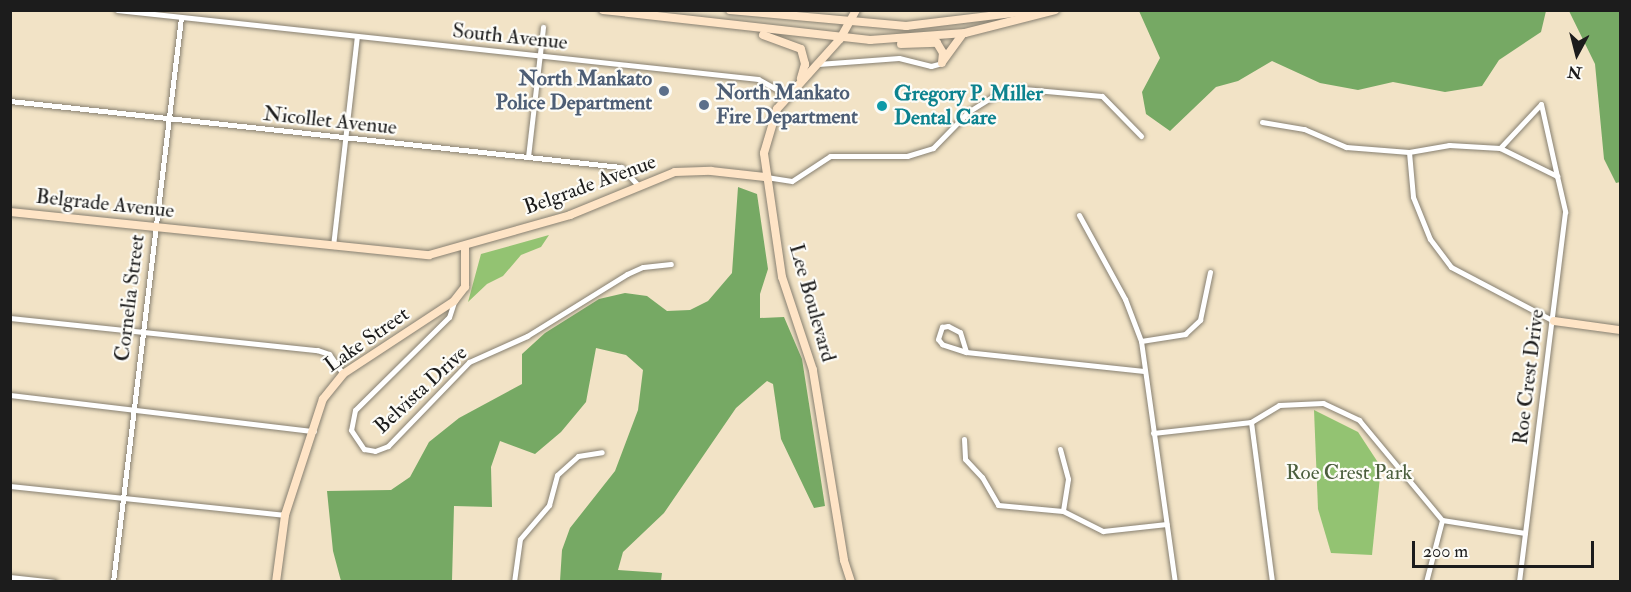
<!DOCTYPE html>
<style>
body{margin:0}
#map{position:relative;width:1631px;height:592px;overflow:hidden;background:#f2e3c6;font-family:"IM FELL Double Pica",serif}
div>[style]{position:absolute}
.green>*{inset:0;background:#93c372}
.forest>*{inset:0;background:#76a964}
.roads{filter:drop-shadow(0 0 2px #878071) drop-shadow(0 0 2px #878071)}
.street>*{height:5px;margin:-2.5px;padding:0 2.5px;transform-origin:2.5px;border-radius:2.5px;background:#fff}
.secondary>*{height:8px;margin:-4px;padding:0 4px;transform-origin:4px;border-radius:4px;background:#fee4c6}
.dots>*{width:16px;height:16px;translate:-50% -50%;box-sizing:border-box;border:3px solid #fdfcf7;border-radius:50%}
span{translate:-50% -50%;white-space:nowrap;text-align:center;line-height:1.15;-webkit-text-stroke:4.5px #fdfcf7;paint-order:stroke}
.street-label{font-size:21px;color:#1c1c1c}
.service-label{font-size:21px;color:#4e5e75;font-weight:700}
.right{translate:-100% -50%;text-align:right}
.left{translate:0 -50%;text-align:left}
.culture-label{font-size:21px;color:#0d838f;font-weight:700}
.park-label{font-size:21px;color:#4c5f3e}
.frame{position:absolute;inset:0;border:12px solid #1c1c1c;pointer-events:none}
.north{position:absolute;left:1547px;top:24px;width:60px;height:60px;-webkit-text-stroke:4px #fdfcf7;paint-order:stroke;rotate:187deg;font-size:16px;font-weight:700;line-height:24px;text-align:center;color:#1c1c1c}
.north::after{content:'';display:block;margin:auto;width:21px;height:27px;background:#1c1c1c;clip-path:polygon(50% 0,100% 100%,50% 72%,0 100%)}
.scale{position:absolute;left:1412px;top:541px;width:182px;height:27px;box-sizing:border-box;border:3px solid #1c1c1c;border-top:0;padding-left:8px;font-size:18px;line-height:21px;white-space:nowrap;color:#1c1c1c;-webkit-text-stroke:4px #fdfcf7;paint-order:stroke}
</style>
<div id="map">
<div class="green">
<div style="clip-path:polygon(549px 235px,541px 247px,521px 255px,503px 276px,487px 284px,468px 302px,481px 254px)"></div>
<div style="clip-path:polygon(1314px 410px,1358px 432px,1381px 467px,1372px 555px,1331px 553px,1318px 509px)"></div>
</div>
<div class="forest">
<div style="clip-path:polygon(1139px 11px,1546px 11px,1541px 32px,1499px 60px,1482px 86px,1445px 92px,1393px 82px,1358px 90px,1320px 83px,1272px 61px,1238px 81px,1216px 87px,1170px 131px,1146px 114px,1142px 92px,1160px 58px)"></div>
<div style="clip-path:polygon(1569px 11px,1620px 11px,1620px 182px,1616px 183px,1604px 159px,1595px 64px)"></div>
<div style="clip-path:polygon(738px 187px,757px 194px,768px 269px,760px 294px,760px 318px,784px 317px,802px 359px,825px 506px,814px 508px,781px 439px,773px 384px,767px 381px,736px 408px,664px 513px,623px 552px,618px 570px,662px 573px,661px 581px,560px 581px,562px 550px,570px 528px,615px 471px,638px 410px,643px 370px,626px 355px,596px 348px,586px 402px,561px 432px,535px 454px,500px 441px,491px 467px,492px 507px,454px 506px,452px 581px,341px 581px,333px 551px,327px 491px,391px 490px,410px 477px,429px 442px,459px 418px,522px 384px,522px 354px,545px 333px,599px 299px,625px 293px,647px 296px,667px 311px,690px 310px,708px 301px,732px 273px)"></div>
</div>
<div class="roads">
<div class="street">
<div style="left:117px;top:10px;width:645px;rotate:6.14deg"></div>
<div style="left:758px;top:79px;width:33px;rotate:29deg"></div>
<div style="left:818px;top:64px;width:81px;rotate:-4.2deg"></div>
<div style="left:899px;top:58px;width:33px;rotate:14deg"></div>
<div style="left:931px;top:66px;width:11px;rotate:-15deg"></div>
<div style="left:10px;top:101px;width:615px;rotate:6.17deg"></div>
<div style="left:621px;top:167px;width:26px;rotate:47deg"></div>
<div style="left:1262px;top:122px;width:43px;rotate:9.5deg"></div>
<div style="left:1304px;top:129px;width:46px;rotate:23.2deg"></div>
<div style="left:1346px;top:147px;width:63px;rotate:4.5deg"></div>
<div style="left:1409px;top:152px;width:41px;rotate:-9.9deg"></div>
<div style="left:1449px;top:145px;width:51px;rotate:3.4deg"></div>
<div style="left:1500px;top:148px;width:64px;rotate:26.2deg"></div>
<div style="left:1557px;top:176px;width:37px;rotate:77deg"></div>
<div style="left:1565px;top:212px;width:373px;rotate:97.1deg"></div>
<div style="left:1500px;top:148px;width:60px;rotate:-47deg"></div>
<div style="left:1541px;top:104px;width:74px;rotate:77.5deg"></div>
<div style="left:1409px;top:152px;width:45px;rotate:84.9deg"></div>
<div style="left:1413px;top:197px;width:45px;rotate:68deg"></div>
<div style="left:1430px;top:239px;width:35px;rotate:53deg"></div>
<div style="left:1451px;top:267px;width:116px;rotate:27.7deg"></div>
<div style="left:528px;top:157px;width:131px;rotate:-83.4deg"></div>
<div style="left:766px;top:177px;width:26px;rotate:9deg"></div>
<div style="left:792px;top:181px;width:45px;rotate:-33.3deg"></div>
<div style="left:830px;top:156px;width:77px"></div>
<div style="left:907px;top:156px;width:27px;rotate:-17deg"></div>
<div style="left:933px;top:148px;width:50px;rotate:-45.8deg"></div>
<div style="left:968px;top:112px;width:36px;rotate:-32deg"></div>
<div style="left:998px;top:93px;width:26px;rotate:-9deg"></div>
<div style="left:1024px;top:89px;width:78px;rotate:5.1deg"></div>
<div style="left:1102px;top:96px;width:56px;rotate:45.7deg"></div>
<div style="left:1079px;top:215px;width:96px;rotate:61.3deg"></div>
<div style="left:1125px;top:299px;width:45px;rotate:69.1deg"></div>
<div style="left:1141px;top:341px;width:243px;rotate:82deg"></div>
<div style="left:333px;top:246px;width:211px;rotate:-83.5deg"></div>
<div style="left:454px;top:302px;width:16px;rotate:108deg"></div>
<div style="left:449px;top:317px;width:132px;rotate:135.3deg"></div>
<div style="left:355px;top:410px;width:20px;rotate:101deg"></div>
<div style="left:351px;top:430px;width:23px;rotate:56deg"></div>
<div style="left:364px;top:449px;width:11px;rotate:10deg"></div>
<div style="left:375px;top:451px;width:14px;rotate:-21deg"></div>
<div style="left:388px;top:446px;width:117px;rotate:-46deg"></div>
<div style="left:469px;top:362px;width:64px;rotate:-24.1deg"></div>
<div style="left:527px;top:336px;width:118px;rotate:-31.8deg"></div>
<div style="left:627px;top:274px;width:17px;rotate:-24deg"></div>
<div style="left:643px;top:267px;width:28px;rotate:-6deg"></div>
<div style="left:10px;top:318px;width:309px;rotate:6deg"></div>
<div style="left:317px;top:350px;width:13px;rotate:18deg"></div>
<div style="left:329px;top:354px;width:24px;rotate:55deg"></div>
<div style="left:1141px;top:341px;width:45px;rotate:-9deg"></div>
<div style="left:1185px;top:334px;width:21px;rotate:-43deg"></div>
<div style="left:1200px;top:320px;width:49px;rotate:-78.2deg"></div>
<div style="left:966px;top:352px;width:25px;rotate:-162deg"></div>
<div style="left:942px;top:344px;width:6px;rotate:-129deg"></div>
<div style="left:938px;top:339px;width:13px;rotate:-72deg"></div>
<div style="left:942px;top:327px;width:6px;rotate:-9deg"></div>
<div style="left:948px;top:326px;width:13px;rotate:27deg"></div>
<div style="left:960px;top:332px;width:21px;rotate:73deg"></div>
<div style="left:966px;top:352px;width:179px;rotate:6.1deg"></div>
<div style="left:10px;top:395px;width:306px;rotate:6.8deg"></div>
<div style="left:1251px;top:422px;width:161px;rotate:82.5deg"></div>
<div style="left:1153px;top:433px;width:99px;rotate:-6.4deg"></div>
<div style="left:1251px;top:422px;width:33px;rotate:-31deg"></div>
<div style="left:1279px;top:405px;width:44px;rotate:-2.6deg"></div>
<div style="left:1323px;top:403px;width:40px;rotate:25deg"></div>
<div style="left:1359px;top:420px;width:130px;rotate:50.3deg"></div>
<div style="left:1442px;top:520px;width:84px;rotate:8.9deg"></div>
<div style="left:964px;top:439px;width:20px;rotate:87deg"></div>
<div style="left:965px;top:459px;width:25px;rotate:47deg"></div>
<div style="left:982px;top:477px;width:32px;rotate:60deg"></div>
<div style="left:998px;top:505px;width:65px;rotate:5.3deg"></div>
<div style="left:1063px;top:511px;width:45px;rotate:26.6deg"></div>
<div style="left:1103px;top:531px;width:64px;rotate:-6.2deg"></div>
<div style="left:1060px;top:449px;width:31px;rotate:75deg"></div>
<div style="left:1068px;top:479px;width:32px;rotate:99deg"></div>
<div style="left:10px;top:486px;width:277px;rotate:6deg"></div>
<div style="left:10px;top:577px;width:45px;rotate:6.3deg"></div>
<div style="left:113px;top:582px;width:568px;rotate:-83.13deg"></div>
<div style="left:514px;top:582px;width:43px;rotate:-82.1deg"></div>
<div style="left:520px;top:539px;width:45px;rotate:-49.5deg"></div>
<div style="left:549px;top:505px;width:31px;rotate:-75deg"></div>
<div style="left:557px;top:475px;width:28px;rotate:-42deg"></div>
<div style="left:578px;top:456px;width:24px;rotate:-9deg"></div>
<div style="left:1426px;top:582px;width:64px;rotate:-75.5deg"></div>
</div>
<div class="secondary">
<div style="left:603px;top:10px;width:269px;rotate:6.4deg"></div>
<div style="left:870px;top:40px;width:95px;rotate:-4.2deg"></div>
<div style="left:965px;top:33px;width:93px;rotate:-14.3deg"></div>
<div style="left:730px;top:10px;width:177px;rotate:5.2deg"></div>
<div style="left:906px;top:26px;width:134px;rotate:-6.9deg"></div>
<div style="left:763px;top:35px;width:40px;rotate:20.2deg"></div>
<div style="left:801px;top:49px;width:16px;rotate:75deg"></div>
<div style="left:805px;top:64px;width:15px;rotate:106deg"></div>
<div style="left:901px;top:44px;width:36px;rotate:-2deg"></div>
<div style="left:937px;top:43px;width:12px;rotate:59deg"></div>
<div style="left:943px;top:53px;width:10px;rotate:96deg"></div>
<div style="left:943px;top:61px;width:32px;rotate:-54deg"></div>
<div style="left:10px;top:212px;width:421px;rotate:5.9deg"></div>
<div style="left:429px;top:255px;width:147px;rotate:-15.8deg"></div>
<div style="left:570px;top:215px;width:113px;rotate:-22.3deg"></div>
<div style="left:675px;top:172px;width:36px;rotate:-2deg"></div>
<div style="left:711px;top:171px;width:54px;rotate:6.3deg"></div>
<div style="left:1554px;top:321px;width:67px;rotate:7.8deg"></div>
<div style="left:276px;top:582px;width:68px;rotate:-82.3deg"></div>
<div style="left:285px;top:515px;width:122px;rotate:-71.9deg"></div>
<div style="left:323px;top:399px;width:32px;rotate:-51deg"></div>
<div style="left:343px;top:374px;width:133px;rotate:-33.3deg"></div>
<div style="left:454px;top:301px;width:18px;rotate:-52deg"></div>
<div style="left:465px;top:287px;width:41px;rotate:-90deg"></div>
<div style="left:851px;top:582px;width:23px;rotate:-108deg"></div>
<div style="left:844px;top:560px;width:193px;rotate:-99.3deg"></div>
<div style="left:813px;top:370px;width:98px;rotate:-108.4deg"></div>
<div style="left:782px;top:277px;width:125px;rotate:-98.3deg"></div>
<div style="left:764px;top:153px;width:46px;rotate:-73.5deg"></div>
<div style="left:777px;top:109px;width:94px;rotate:-48deg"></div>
<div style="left:840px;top:39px;width:33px;rotate:-61deg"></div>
</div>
</div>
<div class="dots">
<div style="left:664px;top:91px;background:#5c6f8a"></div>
<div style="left:704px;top:105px;background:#5c6f8a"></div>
<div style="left:882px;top:106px;background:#0f9aa8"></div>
</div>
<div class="street-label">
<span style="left:510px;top:37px;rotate:6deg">South Avenue</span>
<span style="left:330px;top:121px;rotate:6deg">Nicollet Avenue</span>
<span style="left:590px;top:185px;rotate:-20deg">Belgrade Avenue</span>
<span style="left:105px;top:204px;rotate:6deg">Belgrade Avenue</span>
<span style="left:130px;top:298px;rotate:-83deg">Cornelia Street</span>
<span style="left:812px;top:303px;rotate:74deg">Lee Boulevard</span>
<span style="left:367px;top:340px;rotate:-35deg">Lake Street</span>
<span style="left:1529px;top:377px;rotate:-83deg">Roe Crest Drive</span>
<span style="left:421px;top:390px;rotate:-43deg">Belvista Drive</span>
</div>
<div class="service-label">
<span class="right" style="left:652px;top:91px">North Mankato<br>Police Department</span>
<span class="left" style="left:716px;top:105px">North Mankato<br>Fire Department</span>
</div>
<div class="culture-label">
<span class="left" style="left:894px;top:106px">Gregory P. Miller<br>Dental Care</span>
</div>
<div class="park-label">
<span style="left:1349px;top:473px">Roe Crest Park</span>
</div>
<div class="frame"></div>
<div class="north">N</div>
<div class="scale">200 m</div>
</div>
